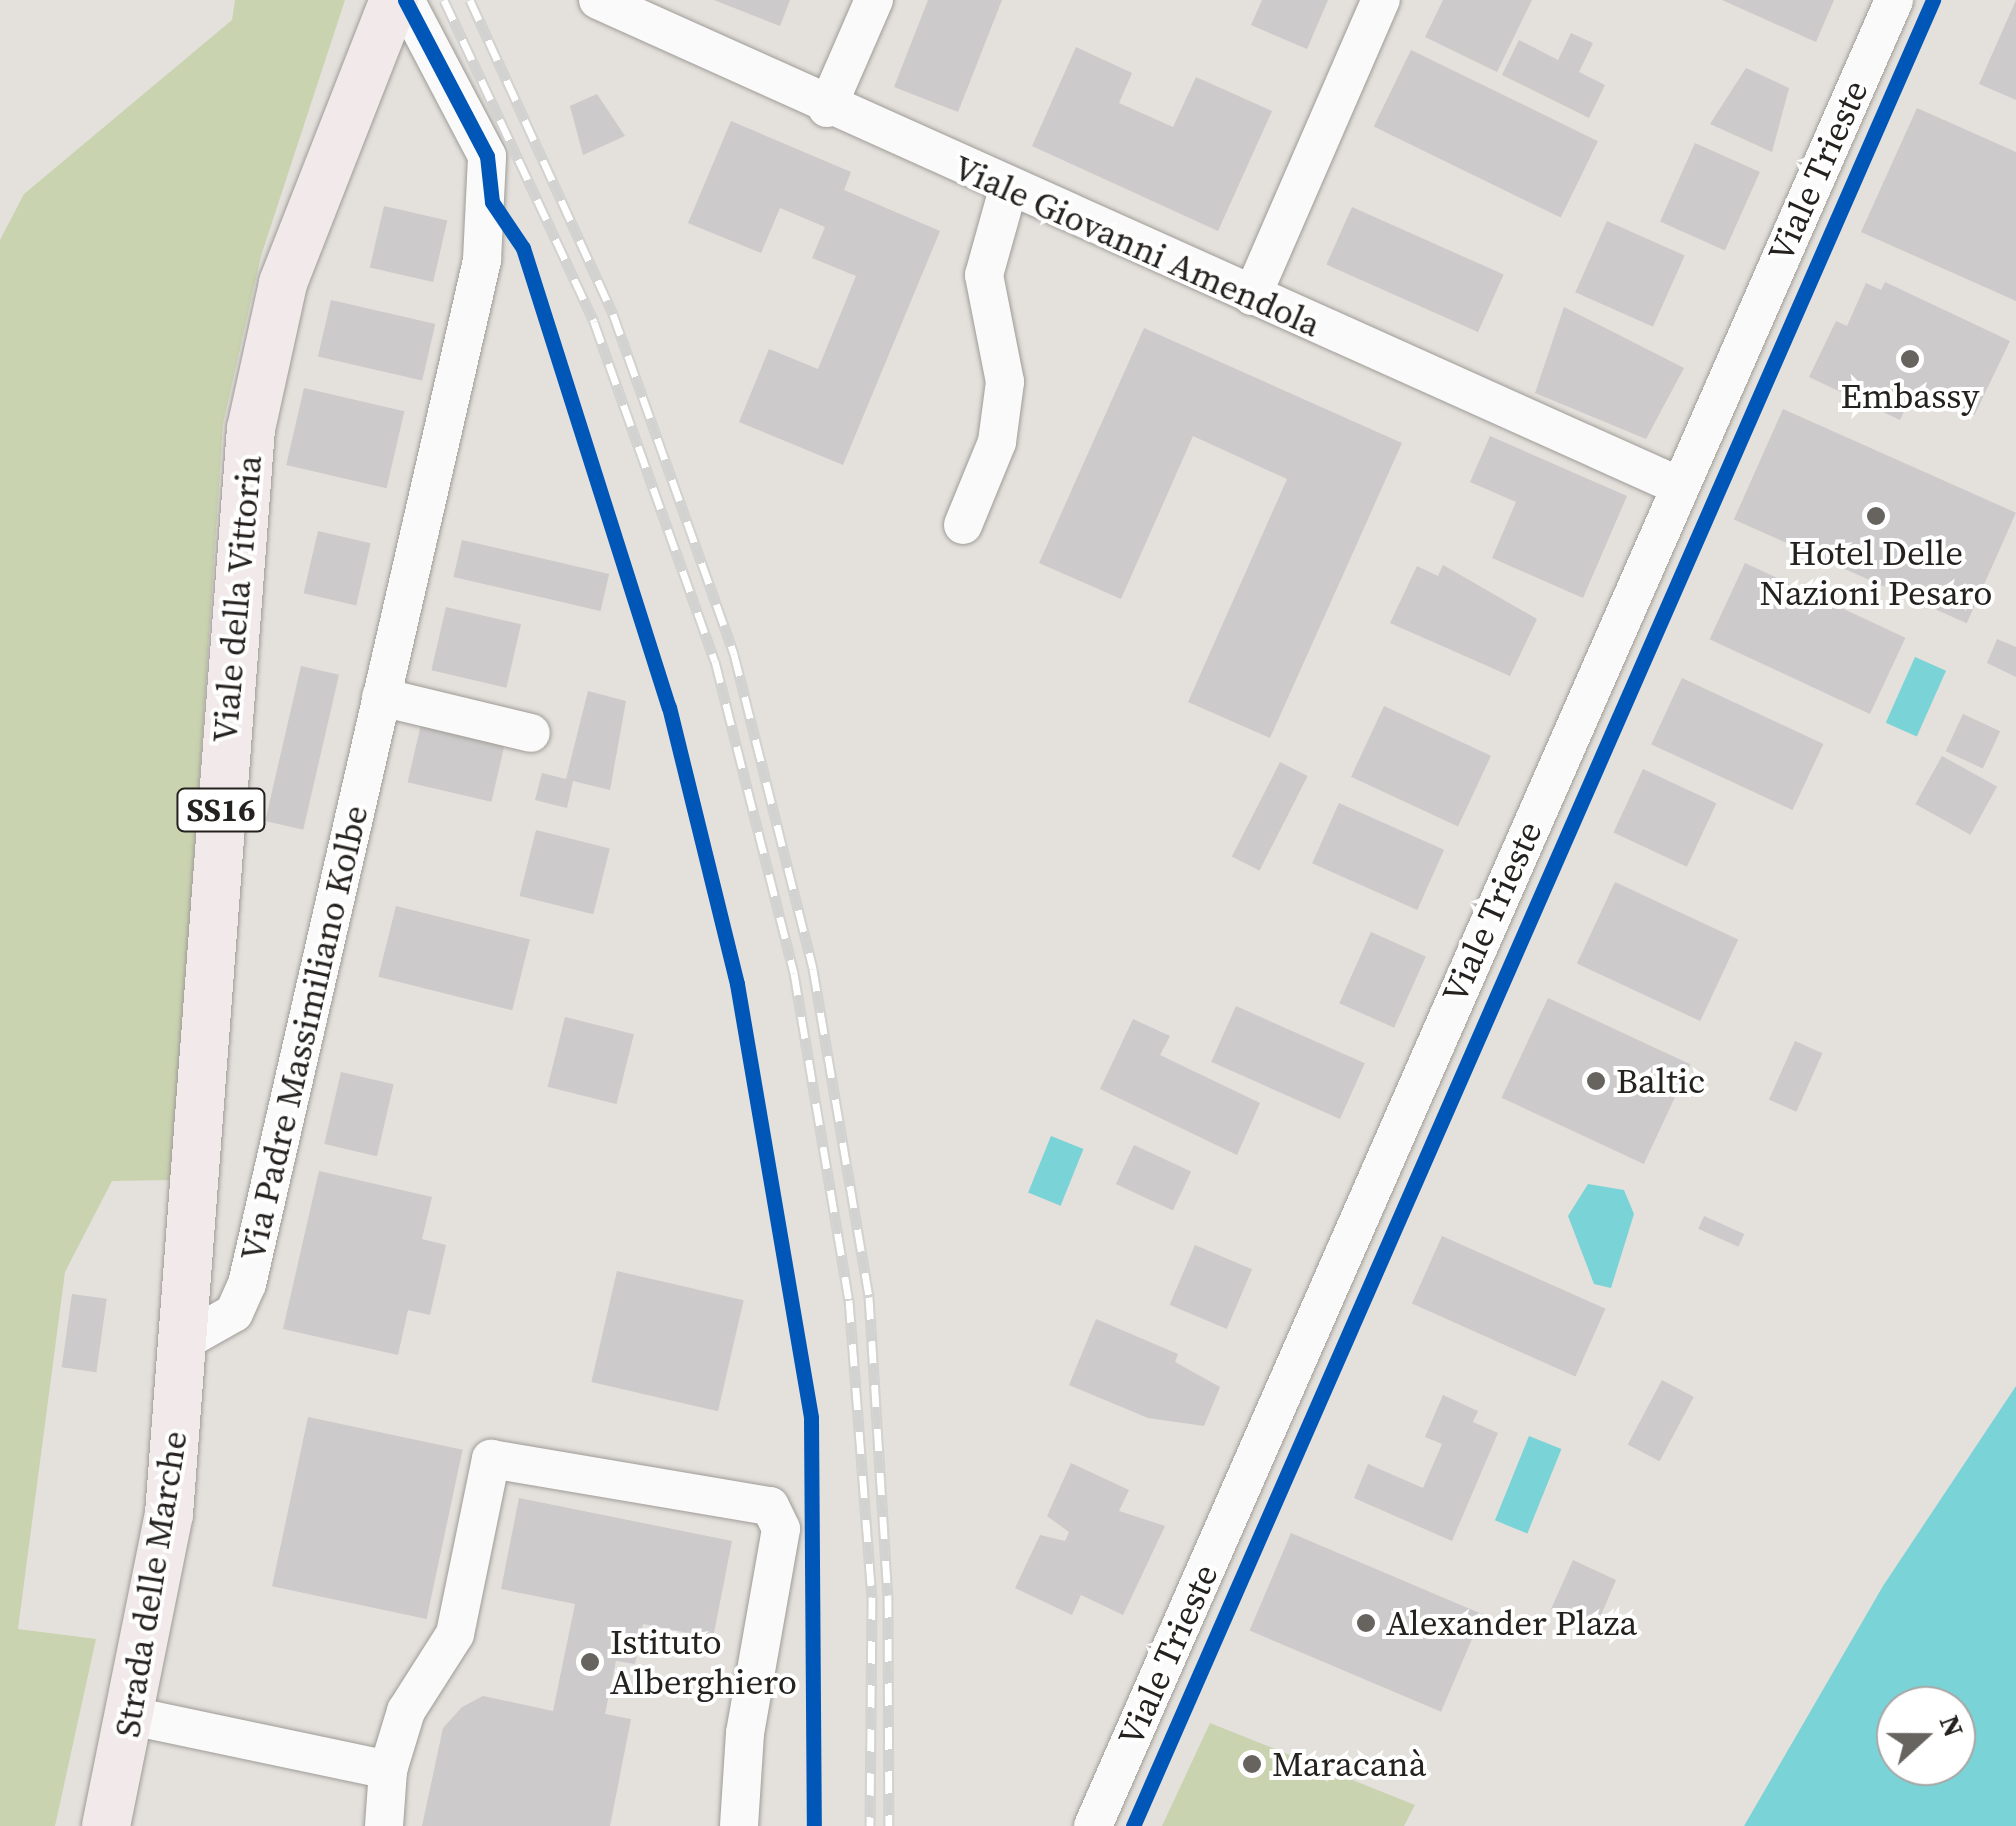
<!DOCTYPE html>
<meta charset="utf-8">
<style>
body{margin:0}
#map{position:relative;width:2016px;height:1826px;overflow:hidden;background:#e4e1dc;font-family:"Source Serif 4",serif}
div>[style]{position:absolute}
.green>*{inset:0;background:#cad3b0}
.water>*{inset:0;background:#7ad3d6;transform-origin:0 0}
.building>*{inset:0;background:#cccaca;transform-origin:0 0}
.roads{filter:drop-shadow(0 0 2px #9f9c98) drop-shadow(0 0 2px #9f9c98)}
.minor>*{height:38px;margin:-19px;padding:0 19px;transform-origin:19px;border-radius:19px;background:#fbfafa}
.major>*{height:48px;margin:-24px;padding:0 24px;transform-origin:24px;border-radius:24px;background:#f2eaea}
.rail>*{height:11px;margin-top:-5.5px;transform-origin:0;background:repeating-linear-gradient(90deg,#fff 0 22px,#d2d2d0 0 44px);box-sizing:border-box;border-block:2px solid #d2d2d0}
.cycleway>*{height:15px;margin:-7.5px;padding:0 7.5px;transform-origin:7.5px;border-radius:7.5px;background:#0057b8}
.dots>*{width:28px;height:28px;translate:-50% -50%;box-sizing:border-box;border:5px solid #fff;border-radius:50%}
span{translate:-50% -50%;white-space:nowrap;text-align:center;line-height:1.15;-webkit-text-stroke:8px #fff;paint-order:stroke}
.shield-label span{padding:2px 8px;background:#fff;border:2px solid;border-radius:8px;-webkit-text-stroke-width:0}
.shield-label{font-size:32px;color:#24211e;font-weight:700}
.street-label{font-size:35px;color:#24211e}
.poi-label{font-size:35px;color:#24211e}
.left{translate:0 -50%;text-align:left}
.north{position:absolute;left:1876px;top:1686px;width:100px;height:100px;box-sizing:border-box;background:#fff;border:2px solid #a7a6a5;border-radius:50%;rotate:69deg;font-size:28px;font-weight:700;line-height:40px;text-align:center;color:#24211e}
.north::after{content:'';display:block;margin:auto;width:35px;height:45px;background:#676460;clip-path:polygon(50% 0,100% 100%,50% 72%,0 100%)}
</style>
<div id="map">
<div class="green">
<div style="clip-path:polygon(235px 0,345px 0,261px 256px,223px 424px,173px 1180px,112px 1181px,65px 1272px,18px 1629px,96px 1639px,55px 1826px,0 1826px,0 240px,24px 194px,232px 20px)"></div>
<div style="clip-path:polygon(1210px 1723px,1415px 1805px,1404px 1826px,1162px 1826px)"></div>
</div>
<div class="water">
<div style="left:1915px;top:657px;width:34px;height:72px;rotate:24deg"></div>
<div style="left:1051px;top:1136px;width:35px;height:61px;rotate:22deg"></div>
<div style="clip-path:polygon(1588px 1184px,1624px 1190px,1634px 1214px,1611px 1288px,1594px 1284px,1568px 1216px)"></div>
<div style="clip-path:polygon(evenodd,2016px 1386px,2016px 1826px,1744px 1826px,1883px 1586px,2016px 1386px,1896px 1706px,1956px 1706px,1956px 1766px,1896px 1766px,1896px 1706px)"></div>
<div style="left:1529px;top:1436px;width:35px;height:91px;rotate:22deg"></div>
</div>
<div class="building">
<div style="clip-path:polygon(714px 0,790px 0,780px 26px)"></div>
<div style="clip-path:polygon(928px 0,1002px 0,958px 112px,894px 87px)"></div>
<div style="clip-path:polygon(1262px 0,1328px 0,1307px 49px,1251px 25px)"></div>
<div style="clip-path:polygon(1443px 0,1532px 0,1497px 72px,1425px 37px)"></div>
<div style="clip-path:polygon(1722px 0,1834px 0,1816px 42px)"></div>
<div style="clip-path:polygon(2016px 0,2016px 100px,1979px 84px)"></div>
<div style="clip-path:polygon(1571px 33px,1593px 43px,1579px 72px,1605px 85px,1589px 118px,1502px 75px,1519px 40px,1558px 60px)"></div>
<div style="clip-path:polygon(1076px 47px,1132px 73px,1119px 103px,1173px 127px,1196px 77px,1272px 111px,1218px 231px,1032px 146px)"></div>
<div style="left:1411px;top:50px;width:208px;height:85px;rotate:26deg"></div>
<div style="clip-path:polygon(1746px 68px,1789px 88px,1772px 152px,1710px 124px)"></div>
<div style="clip-path:polygon(597px 94px,625px 136px,583px 155px,570px 106px)"></div>
<div style="clip-path:polygon(1917px 108px,2016px 152px,2016px 301px,1861px 232px)"></div>
<div style="clip-path:polygon(731px 121px,851px 172px,844px 190px,940px 231px,843px 465px,739px 422px,769px 349px,818px 369px,856px 276px,812px 258px,825px 227px,780px 208px,761px 253px,688px 223px)"></div>
<div style="left:1695px;top:143px;width:71px;height:86px;rotate:24deg"></div>
<div style="left:384px;top:206px;width:65px;height:63px;rotate:13deg"></div>
<div style="left:1352px;top:207px;width:166px;height:63px;rotate:24deg"></div>
<div style="left:1607px;top:221px;width:85px;height:78px;rotate:24deg"></div>
<div style="clip-path:polygon(1885px 282px,2010px 341px,1974px 416px,1915px 388px,1900px 420px,1809px 377px,1836px 321px,1847px 326px,1866px 283px,1881px 290px)"></div>
<div style="left:331px;top:300px;width:107px;height:58px;rotate:13deg"></div>
<div style="clip-path:polygon(1564px 307px,1684px 368px,1646px 439px,1535px 393px)"></div>
<div style="clip-path:polygon(1144px 328px,1402px 443px,1270px 738px,1188px 702px,1287px 479px,1193px 436px,1121px 599px,1039px 563px)"></div>
<div style="left:304px;top:388px;width:103px;height:79px;rotate:13deg"></div>
<div style="left:1783px;top:409px;width:255px;height:121px;rotate:24deg"></div>
<div style="clip-path:polygon(1490px 436px,1627px 496px,1583px 598px,1492px 558px,1516px 502px,1470px 482px)"></div>
<div style="left:318px;top:531px;width:54px;height:64px;rotate:13deg"></div>
<div style="left:462px;top:540px;width:151px;height:38px;rotate:13deg"></div>
<div style="left:1745px;top:563px;width:177px;height:84px;rotate:25deg"></div>
<div style="clip-path:polygon(1443px 565px,1537px 619px,1510px 676px,1390px 623px,1417px 566px,1438px 576px)"></div>
<div style="left:446px;top:607px;width:77px;height:65px;rotate:13deg"></div>
<div style="clip-path:polygon(1997px 639px,2016px 647px,2016px 677px,1987px 663px)"></div>
<div style="left:301px;top:666px;width:39px;height:159px;rotate:13deg"></div>
<div style="left:1682px;top:678px;width:156px;height:73px;rotate:25deg"></div>
<div style="clip-path:polygon(588px 691px,626px 701px,610px 790px,573px 781px,567px 808px,535px 800px,542px 773px,566px 779px)"></div>
<div style="left:1384px;top:706px;width:118px;height:78px;rotate:25deg"></div>
<div style="left:1963px;top:714px;width:41px;height:41px;rotate:25deg"></div>
<div style="left:422px;top:720px;width:86px;height:64px;rotate:13deg"></div>
<div style="left:1942px;top:756px;width:63px;height:55px;rotate:29deg"></div>
<div style="left:1280px;top:762px;width:31px;height:106px;rotate:27deg"></div>
<div style="left:1643px;top:769px;width:81px;height:70px;rotate:25deg"></div>
<div style="left:1339px;top:803px;width:115px;height:66px;rotate:24deg"></div>
<div style="left:536px;top:830px;width:76px;height:68px;rotate:14deg"></div>
<div style="left:1615px;top:882px;width:136px;height:90px;rotate:25deg"></div>
<div style="left:396px;top:906px;width:138px;height:73px;rotate:14deg"></div>
<div style="left:1371px;top:932px;width:60px;height:78px;rotate:24deg"></div>
<div style="left:1548px;top:998px;width:157px;height:110px;rotate:25deg"></div>
<div style="left:1236px;top:1006px;width:141px;height:61px;rotate:24deg"></div>
<div style="left:565px;top:1017px;width:71px;height:72px;rotate:14deg"></div>
<div style="clip-path:polygon(1133px 1019px,1170px 1036px,1160px 1055px,1260px 1103px,1237px 1155px,1100px 1089px)"></div>
<div style="left:1795px;top:1041px;width:30px;height:64px;rotate:24deg"></div>
<div style="left:341px;top:1072px;width:54px;height:74px;rotate:13deg"></div>
<div style="left:1134px;top:1145px;width:63px;height:43px;rotate:25deg"></div>
<div style="clip-path:polygon(319px 1171px,432px 1197px,422px 1239px,446px 1245px,430px 1315px,408px 1310px,398px 1355px,283px 1329px)"></div>
<div style="left:1704px;top:1216px;width:44px;height:14px;rotate:24deg"></div>
<div style="left:1442px;top:1236px;width:179px;height:74px;rotate:24deg"></div>
<div style="left:1195px;top:1245px;width:62px;height:65px;rotate:23deg"></div>
<div style="left:617px;top:1271px;width:130px;height:114px;rotate:13deg"></div>
<div style="left:72px;top:1294px;width:35px;height:74px;rotate:8deg"></div>
<div style="clip-path:polygon(1096px 1319px,1178px 1354px,1175px 1362px,1220px 1387px,1204px 1426px,1148px 1418px,1069px 1385px)"></div>
<div style="left:1662px;top:1380px;width:36px;height:73px;rotate:28deg"></div>
<div style="clip-path:polygon(1443px 1395px,1478px 1411px,1473px 1422px,1498px 1433px,1452px 1541px,1354px 1498px,1368px 1464px,1423px 1488px,1442px 1444px,1425px 1437px)"></div>
<div style="left:308px;top:1417px;width:158px;height:173px;rotate:12deg"></div>
<div style="clip-path:polygon(1071px 1463px,1129px 1490px,1119px 1511px,1165px 1526px,1123px 1615px,1081px 1595px,1072px 1615px,1015px 1588px,1040px 1535px,1065px 1541px,1069px 1532px,1047px 1516px)"></div>
<div style="clip-path:polygon(519px 1498px,732px 1541px,713px 1638px,643px 1624px,635px 1664px,616px 1661px,605px 1714px,631px 1719px,610px 1826px,422px 1826px,443px 1728px,462px 1707px,483px 1696px,553px 1711px,575px 1604px,501px 1589px)"></div>
<div style="left:1291px;top:1533px;width:208px;height:106px;rotate:23deg"></div>
<div style="clip-path:polygon(1573px 1560px,1616px 1580px,1598px 1622px,1551px 1609px)"></div>
</div>
<div class="roads">
<div class="minor">
<div style="left:598px;top:0;width:1185px;rotate:24.21deg"></div>
<div style="left:827px;top:108px;width:118px;rotate:-66.5deg"></div>
<div style="left:1252px;top:296px;width:323px;rotate:-66.5deg"></div>
<div style="left:963px;top:525px;width:90px;rotate:-67.7deg"></div>
<div style="left:997px;top:442px;width:61px;rotate:-82.4deg"></div>
<div style="left:1005px;top:382px;width:109px;rotate:-101.1deg"></div>
<div style="left:984px;top:275px;width:89px;rotate:-74.4deg"></div>
<div style="left:381px;top:697px;width:154px;rotate:13.5deg"></div>
<div style="left:186px;top:1340px;width:55px;rotate:-29.4deg"></div>
<div style="left:234px;top:1313px;width:32px;rotate:-66deg"></div>
<div style="left:247px;top:1284px;width:1051px;rotate:-77.07deg"></div>
<div style="left:482px;top:260px;width:104px;rotate:-87.2deg"></div>
<div style="left:487px;top:156px;width:176px;rotate:-117.7deg"></div>
<div style="left:132px;top:1716px;width:262px;rotate:11.9deg"></div>
<div style="left:384px;top:1826px;width:56px;rotate:-85.9deg"></div>
<div style="left:388px;top:1770px;width:62px;rotate:-73deg"></div>
<div style="left:406px;top:1711px;width:91px;rotate:-57.5deg"></div>
<div style="left:455px;top:1634px;width:179px;rotate:-78.4deg"></div>
<div style="left:491px;top:1459px;width:283px;rotate:9.6deg"></div>
<div style="left:770px;top:1506px;width:25px;rotate:64deg"></div>
<div style="left:781px;top:1529px;width:207px;rotate:100deg"></div>
<div style="left:745px;top:1733px;width:93px;rotate:93.7deg"></div>
<div style="left:1093px;top:1826px;width:1994px;rotate:-66.31deg"></div>
</div>
<div class="major">
<div style="left:106px;top:1826px;width:318px;rotate:-78.6deg"></div>
<div style="left:169px;top:1514px;width:1088px;rotate:-85.68deg"></div>
<div style="left:251px;top:429px;width:149px;rotate:-77.6deg"></div>
<div style="left:283px;top:283px;width:304px;rotate:-68.6deg"></div>
</div>
</div>
<div class="rail">
<div style="left:444px;top:0;width:355px;rotate:65deg"></div>
<div style="left:594px;top:322px;width:360px;rotate:70.4deg"></div>
<div style="left:715px;top:661px;width:322px;rotate:75.8deg"></div>
<div style="left:794px;top:973px;width:332px;rotate:80.5deg"></div>
<div style="left:849px;top:1300px;width:298px;rotate:85.6deg"></div>
<div style="left:872px;top:1597px;width:229px;rotate:90.5deg"></div>
<div style="left:470px;top:0;width:345px;rotate:65.5deg"></div>
<div style="left:613px;top:314px;width:361px;rotate:70.4deg"></div>
<div style="left:734px;top:654px;width:325px;rotate:75.9deg"></div>
<div style="left:813px;top:969px;width:333px;rotate:80.3deg"></div>
<div style="left:869px;top:1297px;width:299px;rotate:86.4deg"></div>
<div style="left:888px;top:1595px;width:231px;rotate:89.8deg"></div>
</div>
<div class="cycleway">
<div style="left:405px;top:0;width:176px;rotate:62.3deg"></div>
<div style="left:487px;top:156px;width:46px;rotate:83.8deg"></div>
<div style="left:492px;top:202px;width:55px;rotate:56deg"></div>
<div style="left:523px;top:248px;width:482px;rotate:72.4deg"></div>
<div style="left:669px;top:707px;width:285px;rotate:76.2deg"></div>
<div style="left:737px;top:984px;width:440px;rotate:80.3deg"></div>
<div style="left:811px;top:1418px;width:408px;rotate:89.6deg"></div>
<div style="left:1133px;top:1826px;width:1994px;rotate:-66.34deg"></div>
</div>
<div class="dots">
<div style="left:1910px;top:359px;background:#676460"></div>
<div style="left:1876px;top:516px;background:#676460"></div>
<div style="left:1596px;top:1081px;background:#676460"></div>
<div style="left:1366px;top:1623px;background:#676460"></div>
<div style="left:590px;top:1662px;background:#676460"></div>
<div style="left:1252px;top:1764px;background:#676460"></div>
</div>
<div class="shield-label">
<span style="left:221px;top:810px">SS16</span>
</div>
<div class="street-label">
<span style="left:1818px;top:171px;rotate:-66deg">Viale Trieste</span>
<span style="left:1137px;top:246px;rotate:24deg">Viale Giovanni Amendola</span>
<span style="left:237px;top:599px;rotate:-85deg">Viale della Vittoria</span>
<span style="left:1492px;top:912px;rotate:-66deg">Viale Trieste</span>
<span style="left:304px;top:1033px;rotate:-77deg">Via Padre Massimiliano Kolbe</span>
<span style="left:151px;top:1584px;rotate:-81deg">Strada delle Marche</span>
<span style="left:1168px;top:1655px;rotate:-66deg">Viale Trieste</span>
</div>
<div class="poi-label">
<span style="left:1910px;top:396px">Embassy</span>
<span style="left:1876px;top:573px">Hotel Delle<br>Nazioni Pesaro</span>
<span class="left" style="left:1616px;top:1081px">Baltic</span>
<span class="left" style="left:1386px;top:1623px">Alexander Plaza</span>
<span class="left" style="left:610px;top:1662px">Istituto<br>Alberghiero</span>
<span class="left" style="left:1272px;top:1764px">Maracanà</span>
</div>
<div class="north">N</div>
</div>
